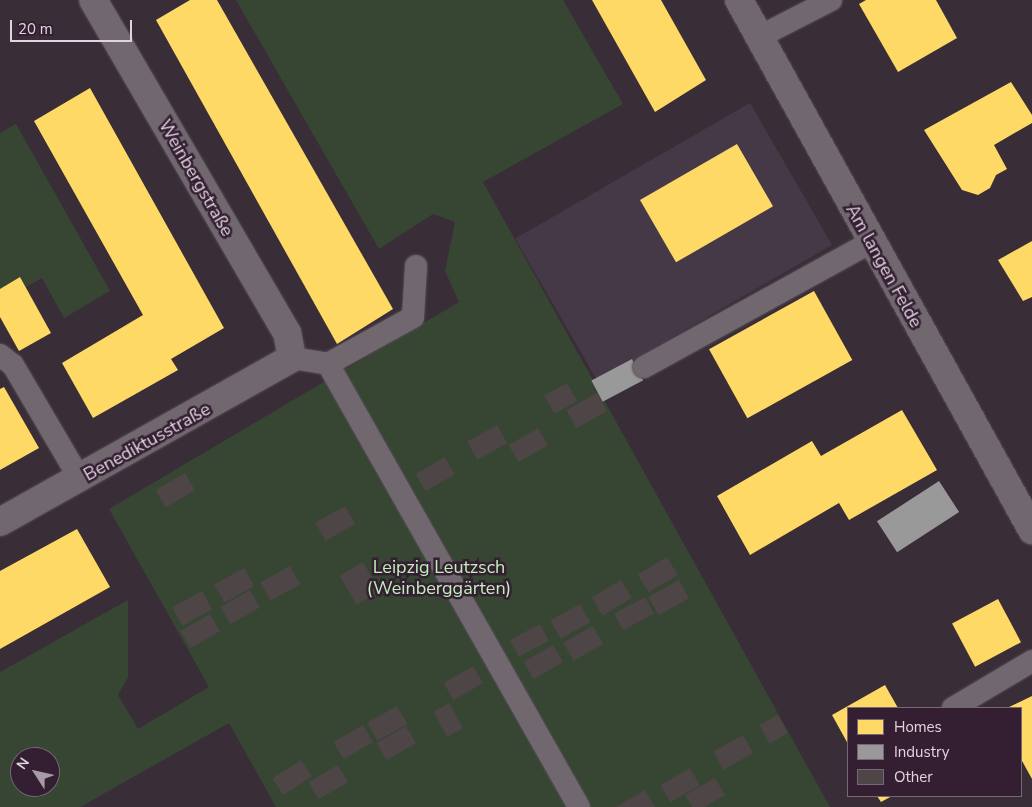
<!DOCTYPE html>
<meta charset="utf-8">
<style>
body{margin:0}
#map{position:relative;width:1032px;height:807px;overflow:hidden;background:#392e38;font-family:"Nunito Sans",sans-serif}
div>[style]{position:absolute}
.industrial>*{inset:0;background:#453948;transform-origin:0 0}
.green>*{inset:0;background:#364633}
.homes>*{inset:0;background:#ffd966;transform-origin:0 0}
.industry>*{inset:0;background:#999;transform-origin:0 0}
.building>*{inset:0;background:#4e4546;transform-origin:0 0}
.roads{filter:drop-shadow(0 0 1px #564c55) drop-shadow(0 0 1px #564c55)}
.service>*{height:22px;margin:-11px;padding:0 11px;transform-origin:11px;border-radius:11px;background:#70676f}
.minor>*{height:28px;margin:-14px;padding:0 14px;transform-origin:14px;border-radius:14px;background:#70676f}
span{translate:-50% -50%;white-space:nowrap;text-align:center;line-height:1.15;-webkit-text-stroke:5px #331f31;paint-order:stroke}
.street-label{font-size:18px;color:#e1d4e0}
.park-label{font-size:18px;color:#c0efb9}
.legend{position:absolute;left:847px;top:707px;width:175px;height:90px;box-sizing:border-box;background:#331f31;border:1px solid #796777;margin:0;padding:6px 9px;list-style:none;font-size:15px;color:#e1d4e0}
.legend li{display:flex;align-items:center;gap:10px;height:25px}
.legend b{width:25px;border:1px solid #796777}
.north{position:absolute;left:10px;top:747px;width:50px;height:50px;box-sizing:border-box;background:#331f31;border:1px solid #796777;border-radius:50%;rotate:305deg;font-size:14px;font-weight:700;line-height:20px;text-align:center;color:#e1d4e0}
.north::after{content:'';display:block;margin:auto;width:18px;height:22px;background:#a69aa5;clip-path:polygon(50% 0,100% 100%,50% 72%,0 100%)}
.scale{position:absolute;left:10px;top:20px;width:122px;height:22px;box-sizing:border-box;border:2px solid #e1d4e0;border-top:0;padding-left:6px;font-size:15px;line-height:18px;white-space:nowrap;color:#e1d4e0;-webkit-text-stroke:4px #331f31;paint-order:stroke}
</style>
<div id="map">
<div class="industrial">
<div style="left:750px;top:103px;width:164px;height:271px;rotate:60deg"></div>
</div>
<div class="green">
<div style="clip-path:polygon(evenodd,236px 0,563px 0,623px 104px,483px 182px,830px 807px,276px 807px,229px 723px,80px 807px,0 807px,0 672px,128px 600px,128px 677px,118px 695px,138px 729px,209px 687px,109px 509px,459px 302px,445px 271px,455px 222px,433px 214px,379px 249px,236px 0,20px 757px,50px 757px,50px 787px,20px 787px,20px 757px)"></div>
<div style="clip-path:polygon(16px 124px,110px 291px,64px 318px,42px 278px,26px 287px,20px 277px,0 289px,0 133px)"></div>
</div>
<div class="homes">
<div style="clip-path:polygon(190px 0,217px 0,393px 309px,337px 344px,156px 20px)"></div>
<div style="clip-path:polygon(592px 0,661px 0,706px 80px,655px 112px)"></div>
<div style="clip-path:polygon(866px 0,936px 0,957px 38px,898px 72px,859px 4px)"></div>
<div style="clip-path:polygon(1011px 82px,1032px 115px,1032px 123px,994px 145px,1007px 169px,996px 175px,990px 188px,978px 195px,962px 190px,924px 130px)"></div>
<div style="clip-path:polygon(90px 88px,224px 328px,171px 359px,178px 370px,93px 418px,62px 363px,143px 315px,34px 121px)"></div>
<div style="left:737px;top:144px;width:72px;height:112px;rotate:60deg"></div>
<div style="clip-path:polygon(1032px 241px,1032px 297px,1023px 301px,998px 260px)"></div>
<div style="clip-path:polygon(20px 277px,51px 333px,19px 351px,0 317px,0 289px)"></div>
<div style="left:814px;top:291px;width:79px;height:120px;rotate:61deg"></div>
<div style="clip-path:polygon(4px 387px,39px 448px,0 470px,0 389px)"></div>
<div style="clip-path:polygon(902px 410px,937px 470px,849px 520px,839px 503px,750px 555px,717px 496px,812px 441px,821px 456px)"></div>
<div style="clip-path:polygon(77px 529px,110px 587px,0 649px,0 571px)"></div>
<div style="left:998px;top:599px;width:49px;height:52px;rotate:62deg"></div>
<div style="clip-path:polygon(885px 685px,898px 708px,848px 708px,848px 744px,832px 715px)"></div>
<div style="clip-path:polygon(1032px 696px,1032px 779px,1021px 759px,1021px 708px,1007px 708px)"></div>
<div style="clip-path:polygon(877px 796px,892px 796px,881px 802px)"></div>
</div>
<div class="industry">
<div style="left:632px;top:359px;width:24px;height:46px;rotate:62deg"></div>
<div style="left:939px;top:481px;width:37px;height:74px;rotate:57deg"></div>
</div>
<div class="building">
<div style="left:567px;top:383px;width:21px;height:26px;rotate:61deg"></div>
<div style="left:597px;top:393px;width:21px;height:35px;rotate:61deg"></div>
<div style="left:497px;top:425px;width:21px;height:34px;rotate:61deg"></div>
<div style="left:538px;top:428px;width:20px;height:34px;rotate:60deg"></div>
<div style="left:445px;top:457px;width:20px;height:34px;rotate:60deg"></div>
<div style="left:185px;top:473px;width:20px;height:34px;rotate:60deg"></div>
<div style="left:345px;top:506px;width:21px;height:34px;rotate:61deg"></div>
<div style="left:667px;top:557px;width:21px;height:34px;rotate:59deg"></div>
<div style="left:363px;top:562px;width:34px;height:27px;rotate:60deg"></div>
<div style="left:290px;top:566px;width:21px;height:34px;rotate:61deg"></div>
<div style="left:244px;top:568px;width:21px;height:34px;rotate:61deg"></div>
<div style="left:621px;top:580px;width:21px;height:34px;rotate:59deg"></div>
<div style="left:679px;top:580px;width:21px;height:35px;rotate:61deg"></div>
<div style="left:250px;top:590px;width:20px;height:34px;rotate:60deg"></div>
<div style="left:202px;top:591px;width:21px;height:34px;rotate:61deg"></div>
<div style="left:645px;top:597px;width:19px;height:35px;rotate:62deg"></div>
<div style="left:580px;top:604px;width:21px;height:34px;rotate:61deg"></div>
<div style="left:210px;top:614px;width:20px;height:34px;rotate:60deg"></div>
<div style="left:540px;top:624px;width:19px;height:34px;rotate:62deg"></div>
<div style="left:593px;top:626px;width:21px;height:34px;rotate:61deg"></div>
<div style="left:553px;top:645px;width:20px;height:34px;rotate:60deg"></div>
<div style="left:473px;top:666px;width:20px;height:34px;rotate:60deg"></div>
<div style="left:449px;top:703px;width:29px;height:18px;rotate:61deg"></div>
<div style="left:397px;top:706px;width:21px;height:34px;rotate:61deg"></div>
<div style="left:778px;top:715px;width:21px;height:21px;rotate:62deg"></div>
<div style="left:363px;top:725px;width:20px;height:34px;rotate:60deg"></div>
<div style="left:406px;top:726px;width:20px;height:34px;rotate:60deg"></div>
<div style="left:743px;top:735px;width:21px;height:34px;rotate:61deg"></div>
<div style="left:301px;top:760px;width:20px;height:34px;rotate:57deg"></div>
<div style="left:338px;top:765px;width:20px;height:34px;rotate:60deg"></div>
<div style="left:690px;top:768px;width:20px;height:34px;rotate:60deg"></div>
<div style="clip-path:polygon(715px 778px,725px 795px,705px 807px,692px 807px,685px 795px)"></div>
<div style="clip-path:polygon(645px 790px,655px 807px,616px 807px)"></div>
</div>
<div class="roads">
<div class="service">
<div style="left:759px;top:37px;width:81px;rotate:-27.2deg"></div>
<div style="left:0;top:355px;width:16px;rotate:38deg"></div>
<div style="left:13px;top:365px;width:132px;rotate:59.6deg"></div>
<div style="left:292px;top:358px;width:36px;rotate:9deg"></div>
<div style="left:328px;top:364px;width:509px;rotate:60.46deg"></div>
<div style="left:328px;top:364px;width:97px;rotate:-28.9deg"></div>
<div style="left:413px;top:317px;width:51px;rotate:-86.6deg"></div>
<div style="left:644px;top:367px;width:259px;rotate:-28.8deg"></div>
<div style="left:953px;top:708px;width:92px;rotate:-30.7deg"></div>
</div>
<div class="minor">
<div style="left:739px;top:0;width:606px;rotate:61.06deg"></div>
<div style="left:0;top:522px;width:335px;rotate:-29.3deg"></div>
<div style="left:292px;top:358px;width:25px;rotate:-101deg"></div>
<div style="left:287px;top:333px;width:385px;rotate:-120.2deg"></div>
</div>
</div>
<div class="street-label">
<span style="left:196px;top:178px;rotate:60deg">Weinbergstraße</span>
<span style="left:884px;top:266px;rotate:61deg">Am langen Felde</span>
<span style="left:147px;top:442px;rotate:-29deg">Benediktusstraße</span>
</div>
<div class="park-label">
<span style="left:439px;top:578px">Leipzig Leutzsch<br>(Weinberggärten)</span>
</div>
<ul class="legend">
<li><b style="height:14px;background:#ffd966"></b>Homes</li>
<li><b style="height:14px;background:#999"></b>Industry</li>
<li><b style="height:14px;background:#4e4546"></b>Other</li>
</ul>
<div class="north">N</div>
<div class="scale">20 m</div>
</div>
